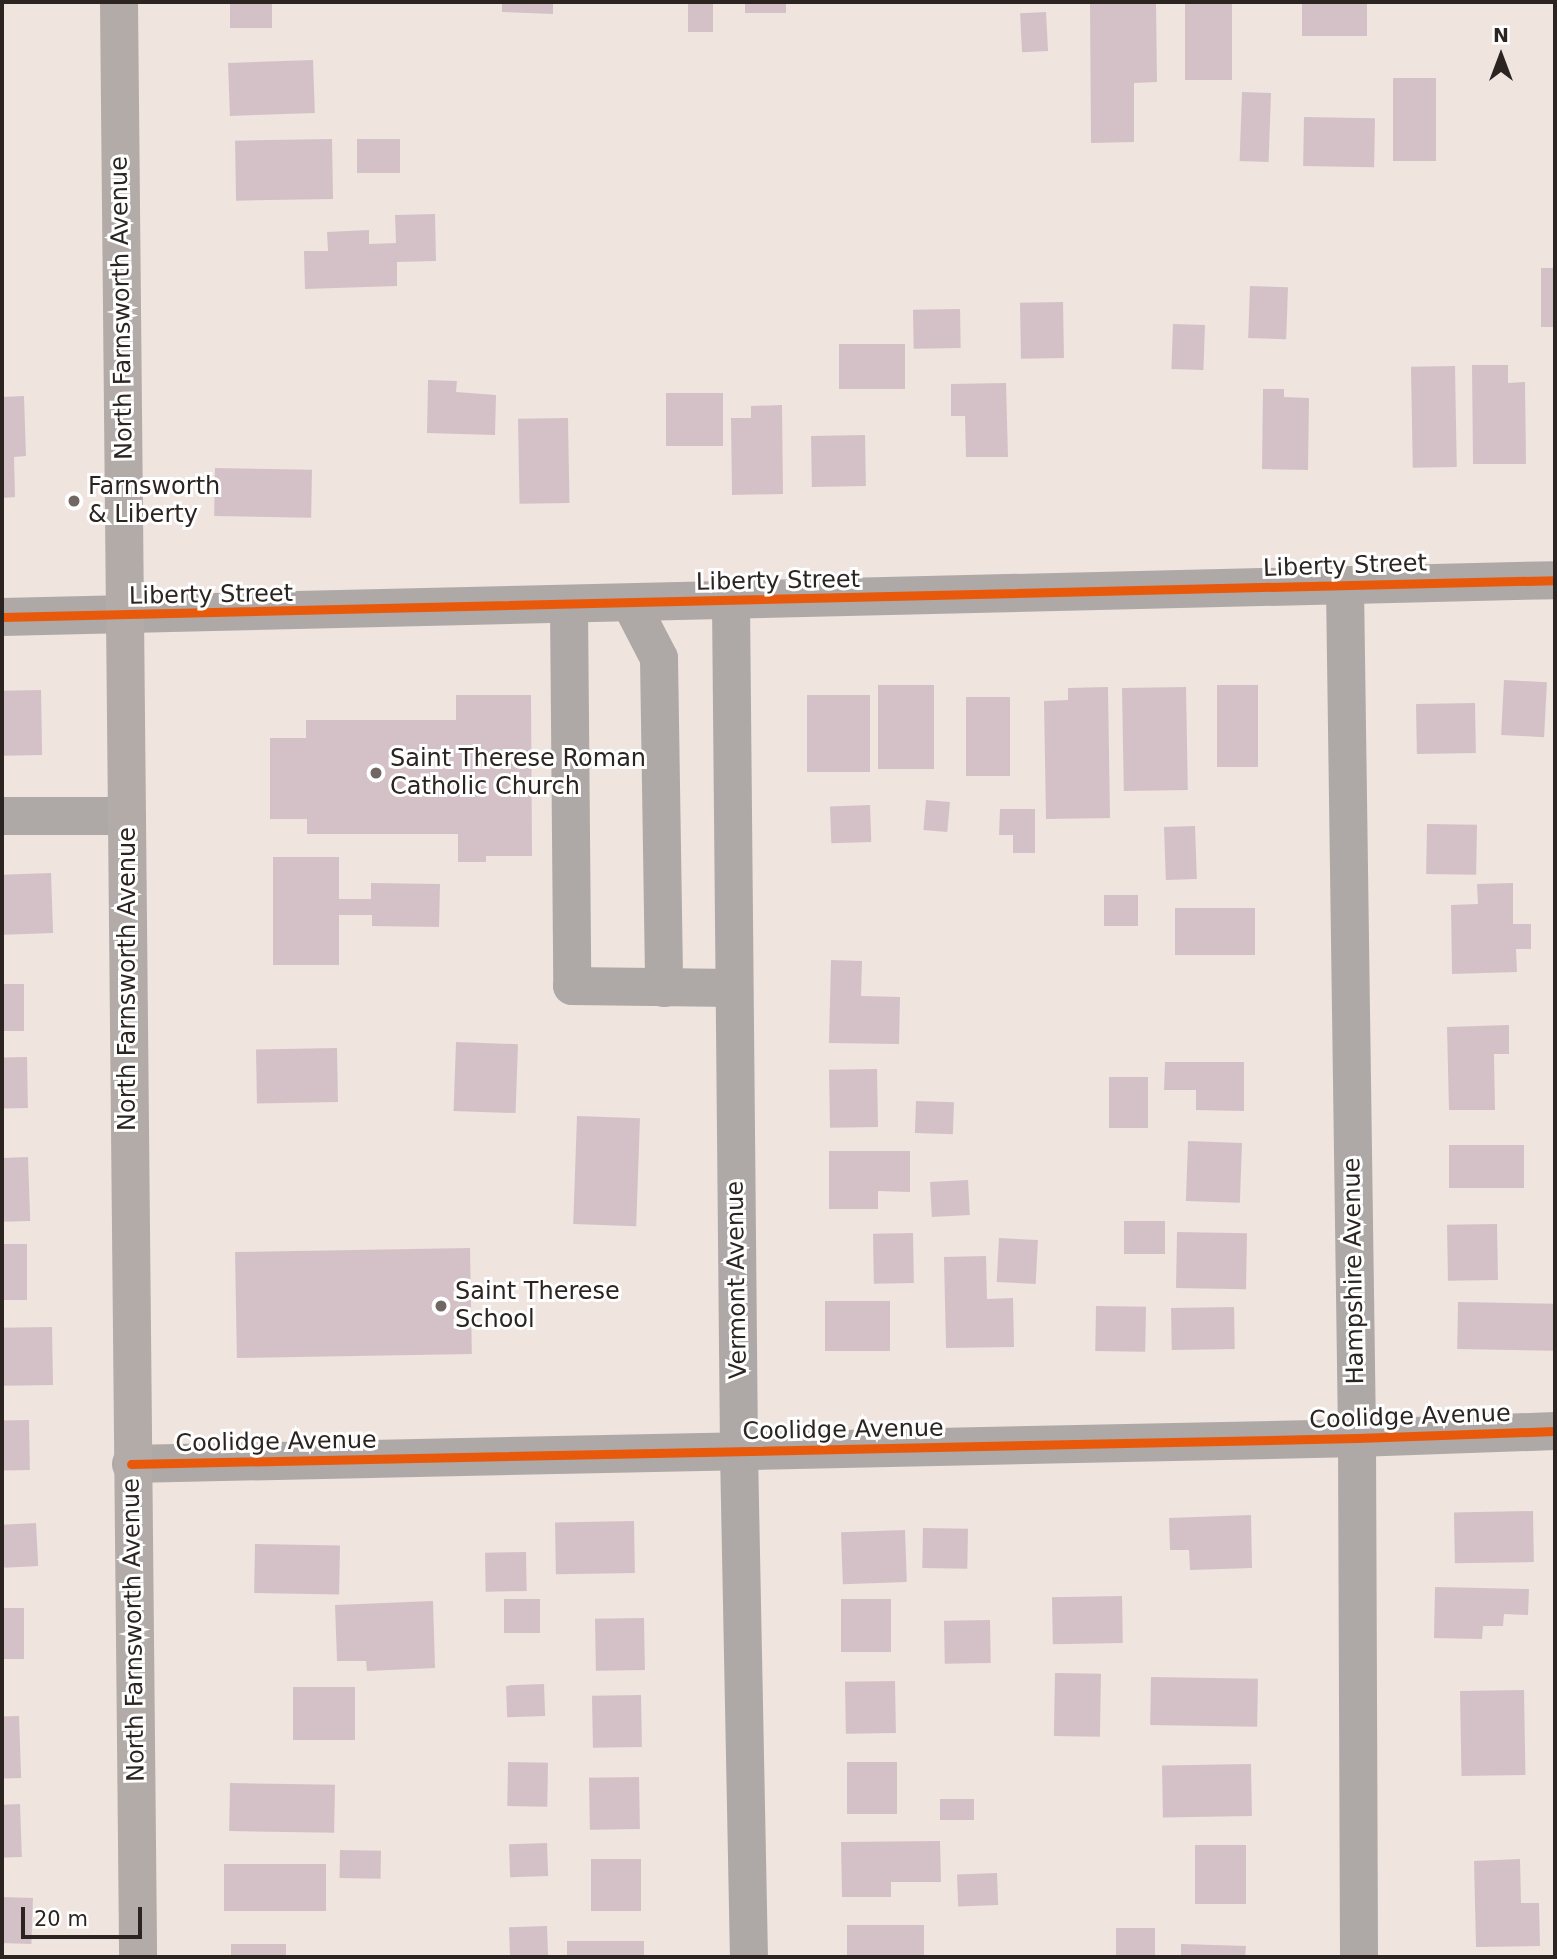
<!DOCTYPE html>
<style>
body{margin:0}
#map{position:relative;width:1557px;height:1959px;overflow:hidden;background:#efe4de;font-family:"DejaVu Sans",sans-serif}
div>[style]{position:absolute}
.building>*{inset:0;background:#d4c1c8;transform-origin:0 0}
.minor>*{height:38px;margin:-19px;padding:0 19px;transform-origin:19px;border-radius:19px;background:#aea8a7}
.major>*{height:38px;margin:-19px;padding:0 19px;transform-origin:19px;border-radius:19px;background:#b3aba8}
.cycleway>*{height:9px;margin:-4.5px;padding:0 4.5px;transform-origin:4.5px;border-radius:4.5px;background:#e8590c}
.dots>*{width:19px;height:19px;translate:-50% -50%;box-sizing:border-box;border:4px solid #fff;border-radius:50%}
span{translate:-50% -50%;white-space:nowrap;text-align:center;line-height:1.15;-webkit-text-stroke:6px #fff;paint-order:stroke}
.street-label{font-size:24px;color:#2c2420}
.poi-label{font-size:24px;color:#2c2420}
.left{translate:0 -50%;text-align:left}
.frame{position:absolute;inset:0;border:4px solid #2c2420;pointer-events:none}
.north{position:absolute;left:1466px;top:21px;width:70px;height:70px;-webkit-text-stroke:5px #fff;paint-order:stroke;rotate:0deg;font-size:19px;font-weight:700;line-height:28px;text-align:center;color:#2c2420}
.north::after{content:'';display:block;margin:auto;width:24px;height:32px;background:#2c2420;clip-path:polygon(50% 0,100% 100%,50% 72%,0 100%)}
.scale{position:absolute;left:21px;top:1907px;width:121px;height:32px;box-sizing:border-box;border:4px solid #2c2420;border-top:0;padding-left:9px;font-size:21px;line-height:24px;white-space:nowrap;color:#2c2420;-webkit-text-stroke:5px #fff;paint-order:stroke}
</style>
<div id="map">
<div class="building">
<div style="left:230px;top:2px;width:42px;height:26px"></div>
<div style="clip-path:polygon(502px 2px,553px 2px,553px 14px,502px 12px)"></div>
<div style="left:688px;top:2px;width:25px;height:30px"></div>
<div style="left:745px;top:2px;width:41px;height:11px"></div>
<div style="clip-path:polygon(1129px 2px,1156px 2px,1157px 82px,1134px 83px,1134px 142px,1091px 143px,1090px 3px)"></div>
<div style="left:1185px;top:2px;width:47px;height:78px"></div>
<div style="left:1302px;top:2px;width:65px;height:34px"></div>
<div style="left:1046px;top:12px;width:39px;height:26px;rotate:87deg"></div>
<div style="left:313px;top:60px;width:53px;height:85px;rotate:88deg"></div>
<div style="left:1393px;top:78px;width:43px;height:83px"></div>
<div style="left:1242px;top:92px;width:29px;height:69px;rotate:2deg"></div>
<div style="left:1304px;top:117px;width:71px;height:49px;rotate:1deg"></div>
<div style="left:332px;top:139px;width:60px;height:97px;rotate:89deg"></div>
<div style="left:400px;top:139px;width:34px;height:43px;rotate:90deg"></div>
<div style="clip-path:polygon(435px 214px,436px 261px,397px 262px,397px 286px,305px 289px,304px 251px,328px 251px,327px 232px,369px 230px,369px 244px,396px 243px,395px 215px)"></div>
<div style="left:1541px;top:268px;width:14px;height:59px"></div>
<div style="left:1250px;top:286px;width:38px;height:52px;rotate:2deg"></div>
<div style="left:1063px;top:302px;width:56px;height:43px;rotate:89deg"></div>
<div style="left:960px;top:309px;width:39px;height:47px;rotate:89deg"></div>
<div style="left:1173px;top:324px;width:32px;height:45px;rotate:2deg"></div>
<div style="left:905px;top:344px;width:45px;height:66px;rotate:90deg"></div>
<div style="clip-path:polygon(1472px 365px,1508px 365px,1508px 383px,1525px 382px,1526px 464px,1473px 464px)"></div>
<div style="left:1455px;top:366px;width:101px;height:44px;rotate:89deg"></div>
<div style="clip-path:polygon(428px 380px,457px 381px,456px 392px,496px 395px,495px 435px,427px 433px)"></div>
<div style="clip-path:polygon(1006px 383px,1008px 457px,966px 457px,965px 416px,951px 416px,951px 384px)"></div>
<div style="clip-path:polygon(1263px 389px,1284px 389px,1284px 397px,1309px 398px,1308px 470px,1262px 469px)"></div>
<div style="left:723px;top:393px;width:53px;height:57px;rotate:90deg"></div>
<div style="clip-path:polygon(24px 396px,26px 456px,14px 457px,15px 497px,2px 498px,2px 397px)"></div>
<div style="clip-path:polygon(782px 405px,783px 494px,732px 495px,731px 418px,751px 418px,751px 406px)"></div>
<div style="left:568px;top:418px;width:85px;height:50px;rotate:89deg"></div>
<div style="left:865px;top:435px;width:51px;height:54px;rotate:89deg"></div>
<div style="left:215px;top:468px;width:97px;height:48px;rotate:1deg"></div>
<div style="left:1504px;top:680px;width:43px;height:55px;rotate:3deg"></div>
<div style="left:878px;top:685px;width:56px;height:84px"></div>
<div style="left:1217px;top:685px;width:41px;height:82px"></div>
<div style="clip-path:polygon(1108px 687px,1110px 818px,1046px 819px,1044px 701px,1068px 700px,1068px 688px)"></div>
<div style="left:1186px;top:687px;width:103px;height:64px;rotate:89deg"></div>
<div style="left:41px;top:690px;width:65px;height:39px;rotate:89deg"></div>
<div style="clip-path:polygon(456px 695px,531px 695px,532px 856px,486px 856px,486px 862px,458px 862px,458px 834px,307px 834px,307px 819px,270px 819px,270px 738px,306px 738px,306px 720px,456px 720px)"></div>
<div style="left:807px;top:695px;width:63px;height:77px"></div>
<div style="left:966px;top:697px;width:44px;height:79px"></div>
<div style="left:1475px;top:703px;width:50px;height:59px;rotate:89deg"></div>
<div style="left:926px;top:800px;width:24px;height:30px;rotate:5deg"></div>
<div style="left:870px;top:805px;width:37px;height:40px;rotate:88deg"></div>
<div style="clip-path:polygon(1000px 809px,1035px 809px,1035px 853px,1013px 853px,1013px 835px,999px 835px)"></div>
<div style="left:1427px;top:824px;width:50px;height:50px;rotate:1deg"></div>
<div style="left:1195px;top:826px;width:53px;height:31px;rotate:88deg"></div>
<div style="clip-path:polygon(273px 857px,339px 857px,339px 899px,371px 899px,371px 883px,440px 884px,439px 927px,372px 926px,372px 915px,339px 915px,339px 965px,273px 965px)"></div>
<div style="left:51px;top:873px;width:60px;height:49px;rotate:88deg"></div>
<div style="clip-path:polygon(1513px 883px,1513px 924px,1531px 924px,1531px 949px,1516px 949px,1517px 972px,1452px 974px,1451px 905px,1478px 904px,1477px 884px)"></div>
<div style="left:1104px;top:895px;width:34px;height:31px"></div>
<div style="left:1175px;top:908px;width:80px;height:47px"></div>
<div style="clip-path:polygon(831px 960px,862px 961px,861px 996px,900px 997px,899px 1044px,829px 1043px)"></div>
<div style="left:2px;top:984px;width:22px;height:47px"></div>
<div style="clip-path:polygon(1509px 1025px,1509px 1054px,1494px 1054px,1495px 1110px,1449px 1110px,1447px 1027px)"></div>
<div style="left:456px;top:1042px;width:62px;height:69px;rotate:2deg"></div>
<div style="left:337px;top:1048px;width:54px;height:81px;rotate:89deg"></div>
<div style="left:27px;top:1057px;width:51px;height:25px;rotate:89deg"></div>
<div style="clip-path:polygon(1165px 1062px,1244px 1062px,1244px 1111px,1196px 1110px,1196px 1090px,1164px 1090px)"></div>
<div style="left:877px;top:1069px;width:58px;height:48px;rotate:89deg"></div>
<div style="left:1109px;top:1077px;width:39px;height:51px"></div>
<div style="left:916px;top:1101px;width:38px;height:32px;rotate:2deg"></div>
<div style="left:577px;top:1116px;width:63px;height:108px;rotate:2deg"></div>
<div style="left:1188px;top:1141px;width:54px;height:60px;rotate:2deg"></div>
<div style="left:1449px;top:1145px;width:75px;height:43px"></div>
<div style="clip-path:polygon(829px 1151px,910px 1151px,910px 1192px,878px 1191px,878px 1209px,829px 1209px)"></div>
<div style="left:28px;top:1157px;width:64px;height:26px;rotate:88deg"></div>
<div style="left:968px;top:1180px;width:35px;height:38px;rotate:87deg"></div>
<div style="left:1124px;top:1221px;width:41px;height:33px"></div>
<div style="left:1497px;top:1224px;width:56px;height:50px;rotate:89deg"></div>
<div style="left:1177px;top:1232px;width:70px;height:56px;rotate:1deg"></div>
<div style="left:913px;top:1233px;width:50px;height:40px;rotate:89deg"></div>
<div style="left:999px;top:1238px;width:39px;height:44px;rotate:3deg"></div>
<div style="left:2px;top:1244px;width:25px;height:56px"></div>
<div style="left:470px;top:1248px;width:106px;height:235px;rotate:89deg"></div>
<div style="clip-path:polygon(986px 1256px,987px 1299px,1013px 1298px,1014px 1347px,946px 1348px,944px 1257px)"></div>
<div style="left:890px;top:1301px;width:50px;height:65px;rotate:90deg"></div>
<div style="left:1458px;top:1302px;width:97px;height:47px;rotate:1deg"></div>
<div style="left:1096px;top:1306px;width:50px;height:45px;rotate:1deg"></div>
<div style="left:1234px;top:1307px;width:42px;height:63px;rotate:89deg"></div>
<div style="left:52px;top:1327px;width:58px;height:50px;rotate:89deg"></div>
<div style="left:29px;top:1420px;width:50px;height:27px;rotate:89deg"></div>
<div style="left:1533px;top:1511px;width:51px;height:79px;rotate:89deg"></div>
<div style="clip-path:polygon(1251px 1515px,1252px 1568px,1190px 1570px,1189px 1550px,1170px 1550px,1169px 1518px)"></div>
<div style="left:634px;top:1521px;width:52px;height:79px;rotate:89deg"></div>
<div style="left:36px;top:1523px;width:43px;height:34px;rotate:87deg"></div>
<div style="left:923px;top:1528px;width:45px;height:40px;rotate:1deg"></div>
<div style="left:905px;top:1530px;width:52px;height:64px;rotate:88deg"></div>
<div style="left:255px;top:1544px;width:85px;height:49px;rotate:1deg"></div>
<div style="left:526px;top:1552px;width:39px;height:41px;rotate:89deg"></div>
<div style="clip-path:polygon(1435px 1587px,1529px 1589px,1528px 1615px,1504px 1614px,1503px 1626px,1483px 1626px,1482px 1639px,1434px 1638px)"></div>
<div style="left:1122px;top:1596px;width:47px;height:70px;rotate:89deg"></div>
<div style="left:504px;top:1599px;width:36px;height:34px"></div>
<div style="left:841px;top:1599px;width:50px;height:53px"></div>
<div style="clip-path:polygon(433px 1601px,435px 1668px,367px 1671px,366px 1661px,337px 1661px,335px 1605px)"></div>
<div style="left:2px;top:1608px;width:22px;height:51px"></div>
<div style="left:644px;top:1618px;width:52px;height:49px;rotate:89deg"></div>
<div style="left:990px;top:1620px;width:43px;height:46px;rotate:89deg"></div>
<div style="left:1055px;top:1673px;width:46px;height:63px;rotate:1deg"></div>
<div style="left:1151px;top:1677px;width:107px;height:48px;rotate:1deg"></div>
<div style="left:895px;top:1681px;width:52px;height:50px;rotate:89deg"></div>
<div style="left:544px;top:1684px;width:32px;height:38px;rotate:88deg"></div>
<div style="left:293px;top:1687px;width:62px;height:53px"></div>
<div style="left:1524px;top:1690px;width:85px;height:64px;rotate:89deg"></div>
<div style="left:641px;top:1695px;width:52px;height:49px;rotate:89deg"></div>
<div style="left:19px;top:1716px;width:62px;height:17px;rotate:88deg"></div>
<div style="left:508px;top:1762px;width:40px;height:44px;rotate:1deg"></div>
<div style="left:897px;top:1762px;width:52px;height:50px;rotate:90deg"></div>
<div style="left:1251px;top:1764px;width:52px;height:89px;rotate:89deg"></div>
<div style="left:639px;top:1777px;width:52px;height:50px;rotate:89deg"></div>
<div style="left:230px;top:1783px;width:105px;height:48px;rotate:1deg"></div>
<div style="left:940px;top:1799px;width:34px;height:21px"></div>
<div style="left:20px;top:1804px;width:53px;height:18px;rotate:88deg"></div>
<div style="clip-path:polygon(940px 1841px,941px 1882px,891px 1882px,891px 1897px,842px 1897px,841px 1842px)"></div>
<div style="left:547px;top:1843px;width:33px;height:38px;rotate:88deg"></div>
<div style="left:1195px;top:1845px;width:51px;height:59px"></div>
<div style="left:340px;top:1850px;width:41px;height:28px;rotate:1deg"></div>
<div style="left:591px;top:1859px;width:50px;height:52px"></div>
<div style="clip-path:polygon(1520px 1859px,1521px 1903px,1539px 1903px,1540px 1946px,1476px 1947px,1474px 1861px)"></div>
<div style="left:224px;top:1864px;width:102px;height:47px"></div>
<div style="left:997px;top:1873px;width:32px;height:40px;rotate:88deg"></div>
<div style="left:2px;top:1897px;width:31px;height:46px;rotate:2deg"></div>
<div style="left:924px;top:1925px;width:32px;height:77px;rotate:90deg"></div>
<div style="left:547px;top:1926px;width:31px;height:38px;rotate:88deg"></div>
<div style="left:1116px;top:1928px;width:39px;height:29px"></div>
<div style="left:644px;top:1941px;width:16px;height:77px;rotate:90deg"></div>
<div style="left:286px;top:1944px;width:13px;height:55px;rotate:90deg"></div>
<div style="clip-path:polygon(1181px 1944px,1246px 1946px,1245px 1957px,1181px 1957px)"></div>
</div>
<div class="minor">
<div style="left:1345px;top:586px;width:852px;rotate:89.19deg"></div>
<div style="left:1357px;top:1438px;width:519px;rotate:89.78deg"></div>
<div style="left:731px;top:602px;width:850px;rotate:89.46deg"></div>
<div style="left:739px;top:1452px;width:505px;rotate:88.87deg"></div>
<div style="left:631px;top:604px;width:61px;rotate:62.6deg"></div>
<div style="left:659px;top:658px;width:330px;rotate:89.1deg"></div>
<div style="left:569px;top:606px;width:380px;rotate:89.5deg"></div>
<div style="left:572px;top:986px;width:162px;rotate:0.7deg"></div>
<div style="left:2px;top:617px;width:1553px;rotate:-1.36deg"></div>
<div style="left:2px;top:816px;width:125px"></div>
<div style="left:131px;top:1464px;width:1226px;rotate:-1.21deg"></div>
<div style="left:1357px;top:1438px;width:198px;rotate:-2deg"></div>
</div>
<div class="major">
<div style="left:119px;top:2px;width:1955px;rotate:89.44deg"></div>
</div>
<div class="cycleway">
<div style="left:2px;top:617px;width:1553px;rotate:-1.36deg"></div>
<div style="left:131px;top:1464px;width:1226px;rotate:-1.21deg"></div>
<div style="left:1357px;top:1438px;width:198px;rotate:-2deg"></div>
</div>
<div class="dots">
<div style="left:74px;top:501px;background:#706762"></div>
<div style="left:376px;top:773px;background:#706762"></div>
<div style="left:441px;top:1306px;background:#706762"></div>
</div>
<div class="street-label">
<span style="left:122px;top:308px;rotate:-91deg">North Farnsworth Avenue</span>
<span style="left:1345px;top:566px;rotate:-2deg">Liberty Street</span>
<span style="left:778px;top:581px;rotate:-1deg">Liberty Street</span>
<span style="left:211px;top:595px;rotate:-1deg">Liberty Street</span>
<span style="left:128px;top:979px;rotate:-90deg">North Farnsworth Avenue</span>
<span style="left:1354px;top:1271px;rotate:-91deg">Hampshire Avenue</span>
<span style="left:737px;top:1280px;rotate:-91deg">Vermont Avenue</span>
<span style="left:1410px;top:1417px;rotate:-2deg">Coolidge Avenue</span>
<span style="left:843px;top:1430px;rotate:-1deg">Coolidge Avenue</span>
<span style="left:276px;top:1442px;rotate:-1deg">Coolidge Avenue</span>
<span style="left:134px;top:1630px;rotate:-91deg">North Farnsworth Avenue</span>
</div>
<div class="poi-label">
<span class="left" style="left:88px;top:501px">Farnsworth<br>&amp; Liberty</span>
<span class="left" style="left:390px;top:773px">Saint Therese Roman<br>Catholic Church</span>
<span class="left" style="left:455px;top:1306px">Saint Therese<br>School</span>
</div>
<div class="frame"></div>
<div class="north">N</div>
<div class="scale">20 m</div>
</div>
